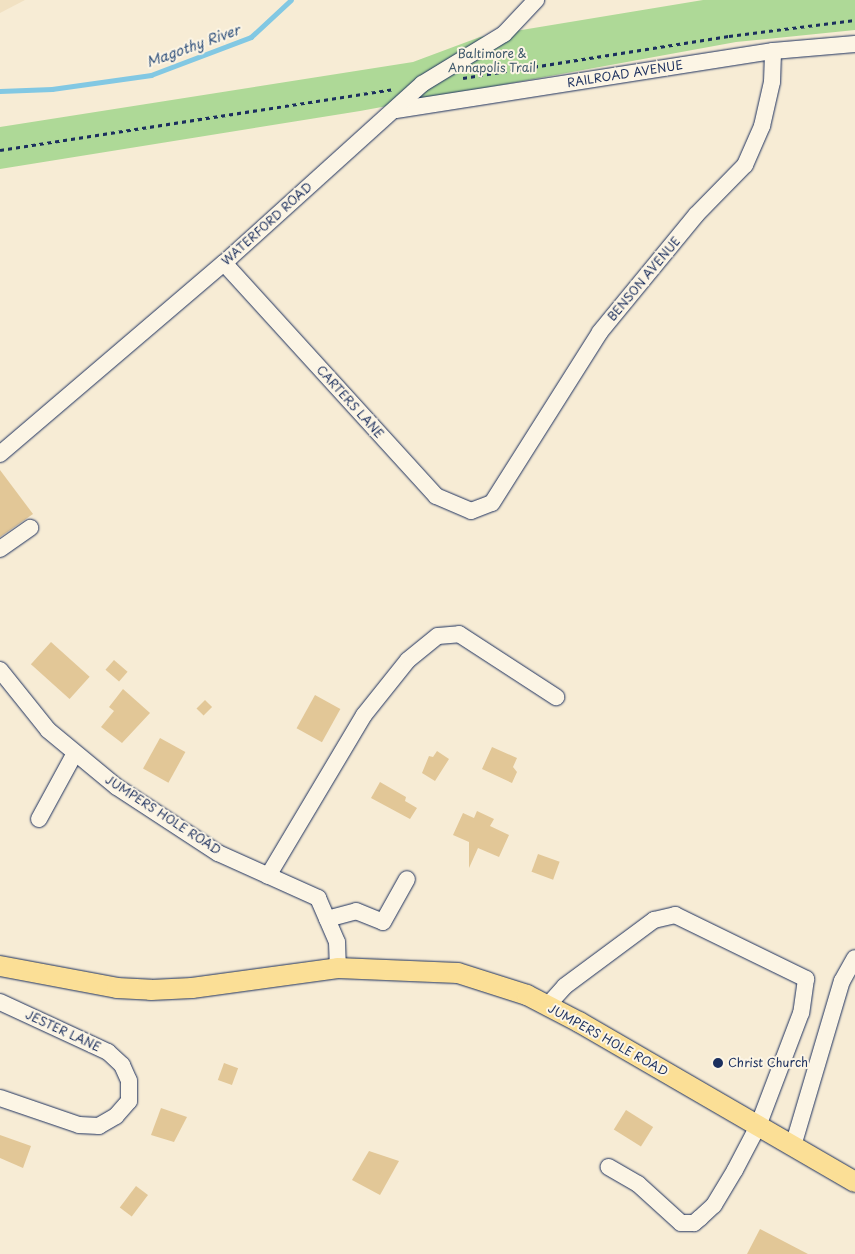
<!DOCTYPE html>
<style>
body{margin:0}
#map{position:relative;width:855px;height:1254px;overflow:hidden;background:#f7ecd5;font-family:"Playpen Sans",sans-serif}
div>[style]{position:absolute}
.built>*{inset:0;background:#f1e1c2}
.green>*{inset:0;background:#aed997}
.stream>*{height:4.5px;margin:-2.25px;padding:0 2.25px;transform-origin:2.25px;border-radius:2.25px;background:#82c8e3}
.building>*{inset:0;background:#e2c797;transform-origin:0 0}
.path>*{height:2.5px;margin-top:-1.25px;transform-origin:0;background:repeating-linear-gradient(90deg,#1b2f5e 0 4px,transparent 0 8px)}
.roads{filter:drop-shadow(0 0 1px #1b2f5e) drop-shadow(0 0 1px #1b2f5e)}
.minor>*{height:16px;margin:-8px;padding:0 8px;transform-origin:8px;border-radius:8px;background:#fcf5e5}
.major>*{height:20px;margin:-10px;padding:0 10px;transform-origin:10px;border-radius:10px;background:#fbdf96}
.dots>*{width:14px;height:14px;translate:-50% -50%;box-sizing:border-box;border:2px solid #fcf5e5;border-radius:50%}
span{translate:-50% -50%;white-space:nowrap;text-align:center;line-height:1.15;-webkit-text-stroke:4px #fcf5e5;paint-order:stroke}
.park-label{font-size:12px;color:#405a6c}
.street-label{font-size:12px;color:#1b2f5e}
.poi-label{font-size:12px;color:#1b2f5e}
.left{translate:0 -50%;text-align:left}
.water-label{font-size:14px;color:#35557f;font-style:italic}
</style>
<div id="map">
<div class="built">
<div style="clip-path:polygon(0 0,25px 0,0 13px)"></div>
</div>
<div class="green">
<div style="clip-path:polygon(703px 0,855px 0,855px 30px,736px 42px,360px 111px,0 169px,0 127px,413px 62px,480px 37px)"></div>
</div>
<div class="stream">
<div style="left:0;top:91px;width:52px;rotate:-2.2deg"></div>
<div style="left:52px;top:89px;width:100px;rotate:-8deg"></div>
<div style="left:151px;top:75px;width:107px;rotate:-20.8deg"></div>
<div style="left:251px;top:37px;width:54px;rotate:-42.8deg"></div>
</div>
<div class="building">
<div style="clip-path:polygon(0 470px,33px 514px,0 537px)"></div>
<div style="left:51px;top:642px;width:52px;height:30px;rotate:42deg"></div>
<div style="left:114px;top:660px;width:18px;height:13px;rotate:41deg"></div>
<div style="clip-path:polygon(123px 689px,150px 713px,122px 743px,101px 727px,114px 711px,109px 707px)"></div>
<div style="left:315px;top:695px;width:29px;height:38px;rotate:29deg"></div>
<div style="left:205px;top:700px;width:10px;height:12px;rotate:45deg"></div>
<div style="left:160px;top:738px;width:29px;height:35px;rotate:29deg"></div>
<div style="clip-path:polygon(492px 747px,517px 758px,513px 767px,517px 772px,512px 783px,482px 769px)"></div>
<div style="clip-path:polygon(437px 751px,449px 759px,435px 781px,422px 773px,429px 756px,433px 757px)"></div>
<div style="clip-path:polygon(380px 782px,406px 797px,405px 801px,417px 808px,410px 819px,371px 798px)"></div>
<div style="clip-path:polygon(477px 811px,494px 819px,490px 826px,509px 835px,499px 857px,478px 848px,469px 868px,469px 842px,453px 835px,463px 813px,474px 818px)"></div>
<div style="left:538px;top:854px;width:23px;height:19px;rotate:20deg"></div>
<div style="left:224px;top:1063px;width:15px;height:18px;rotate:20deg"></div>
<div style="clip-path:polygon(161px 1108px,187px 1117px,174px 1142px,151px 1135px)"></div>
<div style="left:626px;top:1110px;width:32px;height:23px;rotate:32deg"></div>
<div style="clip-path:polygon(0 1135px,31px 1146px,23px 1168px,0 1158px)"></div>
<div style="clip-path:polygon(369px 1151px,399px 1161px,380px 1195px,352px 1180px)"></div>
<div style="left:136px;top:1186px;width:15px;height:27px;rotate:37deg"></div>
<div style="clip-path:polygon(760px 1229px,808px 1254px,747px 1254px)"></div>
</div>
<div class="path">
<div style="left:463px;top:78px;width:269px;rotate:-9deg"></div>
<div style="left:729px;top:36px;width:127px;rotate:-7.2deg"></div>
<div style="left:0;top:150px;width:399px;rotate:-8.8deg"></div>
</div>
<div class="roads">
<div class="minor">
<div style="left:396px;top:110px;width:382px;rotate:-8.9deg"></div>
<div style="left:773px;top:51px;width:82px;rotate:-4.9deg"></div>
<div style="left:224px;top:263px;width:315px;rotate:47.7deg"></div>
<div style="left:436px;top:496px;width:38px;rotate:23deg"></div>
<div style="left:471px;top:511px;width:22px;rotate:-21deg"></div>
<div style="left:492px;top:503px;width:202px;rotate:-57.7deg"></div>
<div style="left:600px;top:332px;width:151px;rotate:-50.6deg"></div>
<div style="left:696px;top:215px;width:70px;rotate:-45.6deg"></div>
<div style="left:745px;top:165px;width:43px;rotate:-66.4deg"></div>
<div style="left:762px;top:126px;width:45px;rotate:-77.2deg"></div>
<div style="left:772px;top:82px;width:31px;rotate:-88deg"></div>
<div style="left:0;top:454px;width:294px;rotate:-40.5deg"></div>
<div style="left:224px;top:263px;width:267px;rotate:-42.1deg"></div>
<div style="left:422px;top:84px;width:96px;rotate:-31.4deg"></div>
<div style="left:504px;top:34px;width:47px;rotate:-46.7deg"></div>
<div style="left:0;top:549px;width:37px;rotate:-35deg"></div>
<div style="left:0;top:670px;width:77px;rotate:51.3deg"></div>
<div style="left:48px;top:730px;width:89px;rotate:39.6deg"></div>
<div style="left:117px;top:787px;width:121px;rotate:33.2deg"></div>
<div style="left:218px;top:853px;width:110px;rotate:24.2deg"></div>
<div style="left:318px;top:898px;width:48px;rotate:66.6deg"></div>
<div style="left:337px;top:942px;width:26px;rotate:88deg"></div>
<div style="left:39px;top:819px;width:75px;rotate:-61.4deg"></div>
<div style="left:268px;top:876px;width:187px;rotate:-59.2deg"></div>
<div style="left:364px;top:715px;width:70px;rotate:-51.3deg"></div>
<div style="left:408px;top:660px;width:38px;rotate:-39deg"></div>
<div style="left:438px;top:636px;width:21px;rotate:-5deg"></div>
<div style="left:459px;top:634px;width:116px;rotate:33deg"></div>
<div style="left:327px;top:919px;width:30px;rotate:-15deg"></div>
<div style="left:356px;top:911px;width:29px;rotate:22deg"></div>
<div style="left:383px;top:922px;width:49px;rotate:-60.8deg"></div>
<div style="left:0;top:1002px;width:119px;rotate:24.8deg"></div>
<div style="left:108px;top:1052px;width:19px;rotate:43deg"></div>
<div style="left:122px;top:1065px;width:17px;rotate:66deg"></div>
<div style="left:129px;top:1081px;width:20px;rotate:90deg"></div>
<div style="left:129px;top:1101px;width:20px;rotate:131deg"></div>
<div style="left:116px;top:1116px;width:20px;rotate:150deg"></div>
<div style="left:99px;top:1126px;width:20px;rotate:-177deg"></div>
<div style="left:79px;top:1125px;width:83px;rotate:-161.1deg"></div>
<div style="left:548px;top:1005px;width:25px;rotate:-48deg"></div>
<div style="left:565px;top:986px;width:111px;rotate:-36.6deg"></div>
<div style="left:654px;top:920px;width:22px;rotate:-13deg"></div>
<div style="left:675px;top:915px;width:146px;rotate:26deg"></div>
<div style="left:806px;top:979px;width:34px;rotate:98deg"></div>
<div style="left:801px;top:1013px;width:121px;rotate:110.8deg"></div>
<div style="left:758px;top:1126px;width:50px;rotate:117.6deg"></div>
<div style="left:735px;top:1170px;width:41px;rotate:121deg"></div>
<div style="left:714px;top:1205px;width:19px;rotate:137deg"></div>
<div style="left:700px;top:1218px;width:8px;rotate:140deg"></div>
<div style="left:694px;top:1223px;width:13px;rotate:180deg"></div>
<div style="left:681px;top:1223px;width:58px;rotate:-137.8deg"></div>
<div style="left:638px;top:1184px;width:34px;rotate:-150deg"></div>
<div style="left:793px;top:1146px;width:172px;rotate:-73.5deg"></div>
<div style="left:842px;top:981px;width:26px;rotate:-61deg"></div>
</div>
<div class="major">
<div style="left:0;top:966px;width:119px;rotate:10.6deg"></div>
<div style="left:117px;top:988px;width:34px;rotate:3deg"></div>
<div style="left:151px;top:990px;width:41px;rotate:-2.8deg"></div>
<div style="left:192px;top:988px;width:147px;rotate:-7.8deg"></div>
<div style="left:338px;top:968px;width:120px;rotate:2.4deg"></div>
<div style="left:458px;top:973px;width:72px;rotate:17.7deg"></div>
<div style="left:527px;top:995px;width:59px;rotate:27.4deg"></div>
<div style="left:579px;top:1022px;width:319px;rotate:30.1deg"></div>
</div>
</div>
<div class="dots">
<div style="left:718px;top:1063px;background:#1b2f5e"></div>
</div>
<div class="park-label">
<span style="left:492px;top:61px">Baltimore &amp;<br>Annapolis Trail</span>
</div>
<div class="street-label">
<span style="left:625px;top:74px;rotate:-9deg">RAILROAD AVENUE</span>
<span style="left:267px;top:224px;rotate:-42deg">WATERFORD ROAD</span>
<span style="left:644px;top:279px;rotate:-50deg">BENSON AVENUE</span>
<span style="left:350px;top:402px;rotate:48deg">CARTERS LANE</span>
<span style="left:163px;top:815px;rotate:33deg">JUMPERS HOLE ROAD</span>
<span style="left:63px;top:1031px;rotate:25deg">JESTER LANE</span>
<span style="left:608px;top:1040px;rotate:29deg">JUMPERS HOLE ROAD</span>
</div>
<div class="poi-label">
<span class="left" style="left:728px;top:1063px">Christ Church</span>
</div>
<div class="water-label">
<span style="left:193px;top:46px;rotate:-20deg">Magothy River</span>
</div>
</div>
